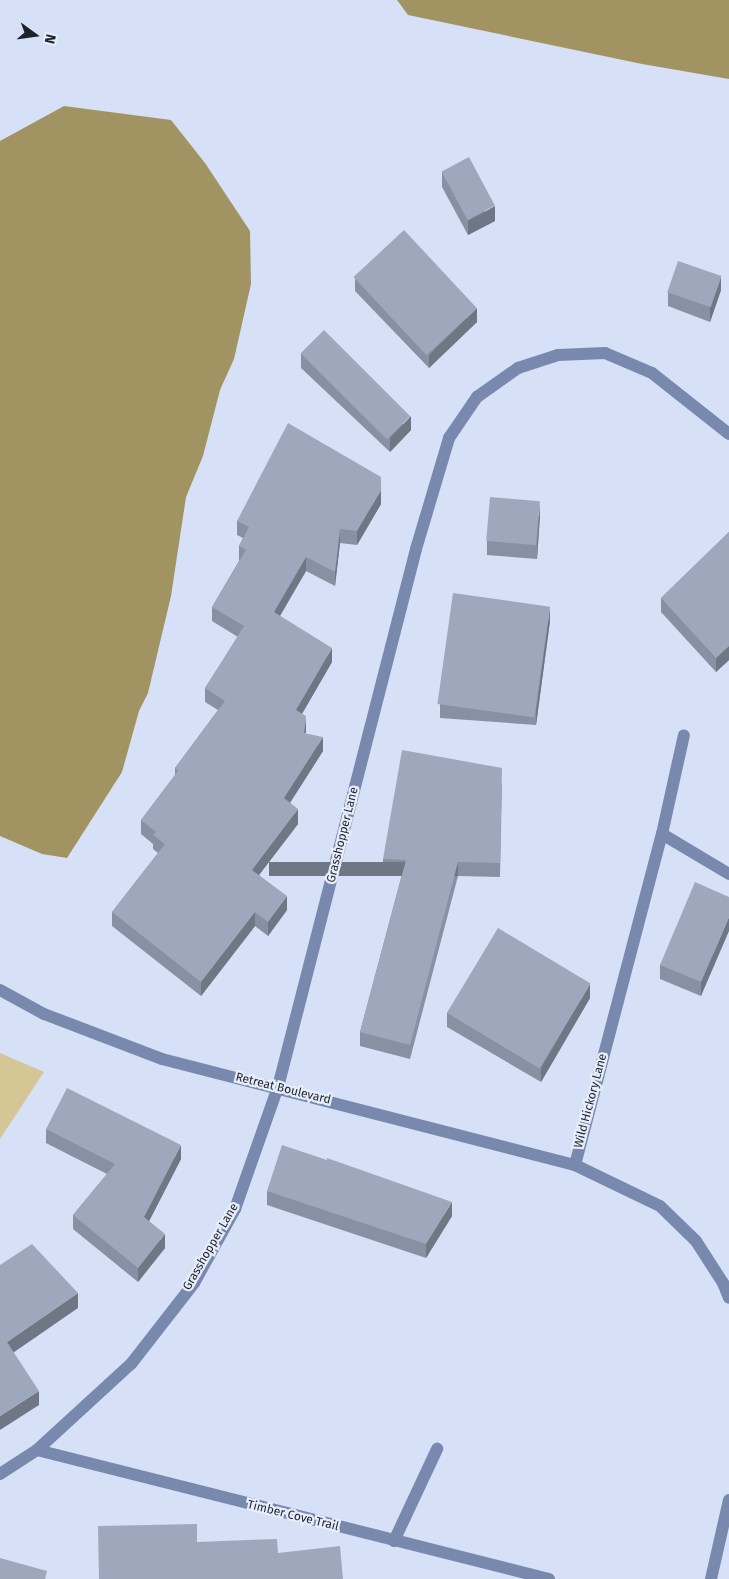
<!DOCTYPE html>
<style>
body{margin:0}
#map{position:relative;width:729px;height:1579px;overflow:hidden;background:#d6e0f7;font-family:"Fira Sans",sans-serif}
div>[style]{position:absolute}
.green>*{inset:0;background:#d5c795}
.water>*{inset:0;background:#a29462}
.street>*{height:12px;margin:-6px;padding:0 6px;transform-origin:6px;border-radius:6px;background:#7989ae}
.wall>*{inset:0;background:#8890a3}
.shaded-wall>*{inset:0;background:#6f7684;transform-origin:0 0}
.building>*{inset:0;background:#9ea8bd;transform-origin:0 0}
span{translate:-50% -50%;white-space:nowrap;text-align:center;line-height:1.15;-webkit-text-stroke:4.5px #e7eefb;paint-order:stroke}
.street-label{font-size:12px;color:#1e222a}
.north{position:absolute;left:10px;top:10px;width:50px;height:50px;-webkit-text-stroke:4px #e7eefb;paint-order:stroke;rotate:104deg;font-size:14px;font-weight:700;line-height:20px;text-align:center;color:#1e222a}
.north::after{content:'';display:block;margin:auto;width:18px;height:22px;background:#1e222a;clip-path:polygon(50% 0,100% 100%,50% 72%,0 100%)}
</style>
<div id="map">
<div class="green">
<div style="clip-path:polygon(0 1053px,44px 1072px,0 1139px)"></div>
</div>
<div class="water">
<div style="clip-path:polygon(397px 0,729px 0,729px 79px,642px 64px,408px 15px)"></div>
<div style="clip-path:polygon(64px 106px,171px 120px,205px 163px,250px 231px,251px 284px,234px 359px,220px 390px,203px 456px,186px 497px,171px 596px,148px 693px,139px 711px,122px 772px,67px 858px,42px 854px,0 836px,0 141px)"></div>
</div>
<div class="street">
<div style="left:662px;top:834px;width:78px;rotate:30.8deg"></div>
<div style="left:0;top:990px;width:50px;rotate:28.6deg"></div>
<div style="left:44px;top:1014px;width:126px;rotate:20.9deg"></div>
<div style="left:162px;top:1059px;width:426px;rotate:14.4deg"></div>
<div style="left:575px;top:1165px;width:94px;rotate:25.8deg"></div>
<div style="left:660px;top:1206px;width:50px;rotate:44.2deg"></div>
<div style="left:696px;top:1241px;width:50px;rotate:57.3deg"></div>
<div style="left:723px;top:1283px;width:16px;rotate:68deg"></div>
<div style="left:575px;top:1165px;width:342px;rotate:-75.3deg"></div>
<div style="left:662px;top:834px;width:101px;rotate:-77.5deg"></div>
<div style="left:37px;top:1450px;width:528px;rotate:14.14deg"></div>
<div style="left:0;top:1474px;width:44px;rotate:-33deg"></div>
<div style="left:37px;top:1450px;width:127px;rotate:-42.5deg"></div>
<div style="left:131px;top:1364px;width:103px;rotate:-52.1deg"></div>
<div style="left:194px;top:1283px;width:85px;rotate:-61deg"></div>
<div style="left:235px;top:1209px;width:129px;rotate:-70.6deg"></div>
<div style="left:278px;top:1087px;width:555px;rotate:-75.61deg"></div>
<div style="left:416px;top:549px;width:116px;rotate:-73.4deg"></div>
<div style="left:449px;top:438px;width:50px;rotate:-55.7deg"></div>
<div style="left:477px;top:397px;width:50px;rotate:-35.3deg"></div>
<div style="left:518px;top:368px;width:42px;rotate:-18deg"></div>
<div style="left:558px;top:355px;width:47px;rotate:-2.4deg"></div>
<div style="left:605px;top:353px;width:51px;rotate:23.1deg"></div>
<div style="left:652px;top:373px;width:98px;rotate:38.4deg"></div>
<div style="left:394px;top:1541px;width:102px;rotate:-64.9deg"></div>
<div style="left:711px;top:1579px;width:81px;rotate:-77.2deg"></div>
</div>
<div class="wall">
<div style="clip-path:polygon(442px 172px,495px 221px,468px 235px,442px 187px)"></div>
<div style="clip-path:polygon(355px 278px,477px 322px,429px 368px,355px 291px)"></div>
<div style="clip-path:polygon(721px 290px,710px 322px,668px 306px,668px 292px)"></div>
<div style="clip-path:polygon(301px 353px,411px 430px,390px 452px,301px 368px)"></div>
<div style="clip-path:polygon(381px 504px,357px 545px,340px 543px,335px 586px,306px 571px,280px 616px,332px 662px,302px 714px,306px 730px,305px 733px,323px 751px,290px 803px,298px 824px,259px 875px,287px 910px,268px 936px,255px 926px,201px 996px,112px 926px,112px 912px,158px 853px,153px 849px,153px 844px,141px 834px,141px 820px,175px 775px,175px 768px,218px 710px,205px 702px,205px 688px,238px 637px,212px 621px,212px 607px,239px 561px,239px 546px,243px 538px,237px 535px,237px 521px)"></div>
<div style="clip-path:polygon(540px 515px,537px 559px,487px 555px,487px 541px)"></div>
<div style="clip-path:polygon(729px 532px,729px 660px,716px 672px,661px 612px,661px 598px)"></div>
<div style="clip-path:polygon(550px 621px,536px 725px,440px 718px,440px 704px)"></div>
<div style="clip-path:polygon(502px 783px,500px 877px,458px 876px,410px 1059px,360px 1046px,360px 1032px,402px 874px,383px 873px,383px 859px)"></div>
<div style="clip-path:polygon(729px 897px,701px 996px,660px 979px,660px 965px)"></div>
<div style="clip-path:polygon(590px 998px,541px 1082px,447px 1027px,447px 1013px)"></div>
<div style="clip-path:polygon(46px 1129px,181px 1159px,149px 1221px,165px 1248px,138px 1282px,73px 1229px,73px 1215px,107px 1174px,46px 1143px)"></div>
<div style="clip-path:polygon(267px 1191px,452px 1216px,426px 1258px,267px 1205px)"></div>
</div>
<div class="shaded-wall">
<div style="clip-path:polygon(495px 206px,495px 221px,468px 235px,468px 221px)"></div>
<div style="clip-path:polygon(721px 276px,721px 290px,710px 322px,710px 308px)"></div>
<div style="clip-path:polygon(477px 308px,477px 322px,429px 368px,429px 355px)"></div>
<div style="clip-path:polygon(411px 416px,411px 430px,390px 452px,390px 438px)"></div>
<div style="clip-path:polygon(381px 490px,381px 504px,357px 545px,357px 531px)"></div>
<div style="clip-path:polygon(540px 501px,540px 515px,537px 559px,537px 545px)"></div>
<div style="clip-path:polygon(340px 529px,340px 543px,335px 586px,335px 572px)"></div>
<div style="clip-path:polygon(306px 557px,306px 571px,274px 626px,274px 612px)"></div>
<div style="clip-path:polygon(550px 607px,550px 621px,536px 725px,536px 711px)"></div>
<div style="clip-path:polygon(729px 646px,729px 660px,716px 672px,716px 658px)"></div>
<div style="clip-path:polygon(332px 648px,332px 662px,296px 724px,296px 710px)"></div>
<div style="clip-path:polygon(306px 716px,306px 730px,304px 747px,304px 733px)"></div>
<div style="clip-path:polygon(323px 737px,323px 751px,284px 812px,284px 798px)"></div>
<div style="clip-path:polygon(298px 809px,298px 824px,252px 884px,252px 870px)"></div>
<div style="left:458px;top:862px;width:14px;height:189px;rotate:90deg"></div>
<div style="clip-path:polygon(287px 896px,287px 910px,268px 936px,268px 922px)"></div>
<div style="clip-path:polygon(255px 912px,255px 926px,201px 996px,201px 982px)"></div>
<div style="clip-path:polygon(729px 917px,729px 931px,701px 996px,701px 982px)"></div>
<div style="clip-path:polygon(590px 984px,590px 998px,541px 1082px,541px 1068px)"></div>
<div style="clip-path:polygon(181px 1145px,181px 1159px,144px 1231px,144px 1217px)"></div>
<div style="clip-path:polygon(452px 1202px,452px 1216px,426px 1258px,426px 1244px)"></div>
<div style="clip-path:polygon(165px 1234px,165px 1248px,138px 1282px,138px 1268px)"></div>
<div style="clip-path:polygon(78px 1293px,78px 1308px,7px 1357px,7px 1342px)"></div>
<div style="clip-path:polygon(39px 1391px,39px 1405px,0 1430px,0 1416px)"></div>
</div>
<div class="building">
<div style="left:469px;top:157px;width:55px;height:31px;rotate:62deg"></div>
<div style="left:404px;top:230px;width:107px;height:69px;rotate:47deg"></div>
<div style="left:678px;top:261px;width:46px;height:33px;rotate:19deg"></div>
<div style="left:324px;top:330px;width:122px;height:33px;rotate:45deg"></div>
<div style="clip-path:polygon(288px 423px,381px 477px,381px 490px,357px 531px,340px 529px,335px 572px,306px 557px,274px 612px,332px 648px,296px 710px,306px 716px,304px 733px,323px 737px,284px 798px,298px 809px,252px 870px,287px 896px,268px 922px,255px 912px,201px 982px,112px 912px,165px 844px,153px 835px,156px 832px,141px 820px,178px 771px,175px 768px,225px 701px,205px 688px,244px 626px,212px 607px,246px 550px,239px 546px,249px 527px,237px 521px)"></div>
<div style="left:490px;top:497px;width:50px;height:44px;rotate:5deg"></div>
<div style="clip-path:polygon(729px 532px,729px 646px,716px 658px,661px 598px)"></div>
<div style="left:453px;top:593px;width:98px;height:112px;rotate:8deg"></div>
<div style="clip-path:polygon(402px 750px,502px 768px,500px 863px,458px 862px,410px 1045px,360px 1032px,406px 860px,383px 859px)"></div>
<div style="clip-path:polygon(695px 882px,729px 897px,729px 917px,701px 982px,660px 965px)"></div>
<div style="left:498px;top:928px;width:108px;height:99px;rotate:31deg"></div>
<div style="clip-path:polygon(67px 1088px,181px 1145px,144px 1217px,165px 1234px,138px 1268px,73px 1215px,115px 1164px,46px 1129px)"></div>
<div style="clip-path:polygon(282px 1145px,327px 1160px,327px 1158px,452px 1202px,426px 1244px,267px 1191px)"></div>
<div style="clip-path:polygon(32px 1244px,78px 1293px,7px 1342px,39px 1391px,0 1416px,0 1265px)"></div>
<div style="clip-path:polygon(197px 1524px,197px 1542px,277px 1539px,278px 1553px,340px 1546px,343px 1579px,99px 1579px,98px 1526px)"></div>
<div style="clip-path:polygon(0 1558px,47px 1571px,45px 1579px,0 1579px)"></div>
</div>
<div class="street-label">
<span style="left:343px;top:835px;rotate:-76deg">Grasshopper Lane</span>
<span style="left:283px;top:1089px;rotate:14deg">Retreat Boulevard</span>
<span style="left:591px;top:1101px;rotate:-75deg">Wild Hickory Lane</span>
<span style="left:211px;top:1247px;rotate:-60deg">Grasshopper Lane</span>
<span style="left:293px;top:1516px;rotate:14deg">Timber Cove Trail</span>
</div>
<div class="north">N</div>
</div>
